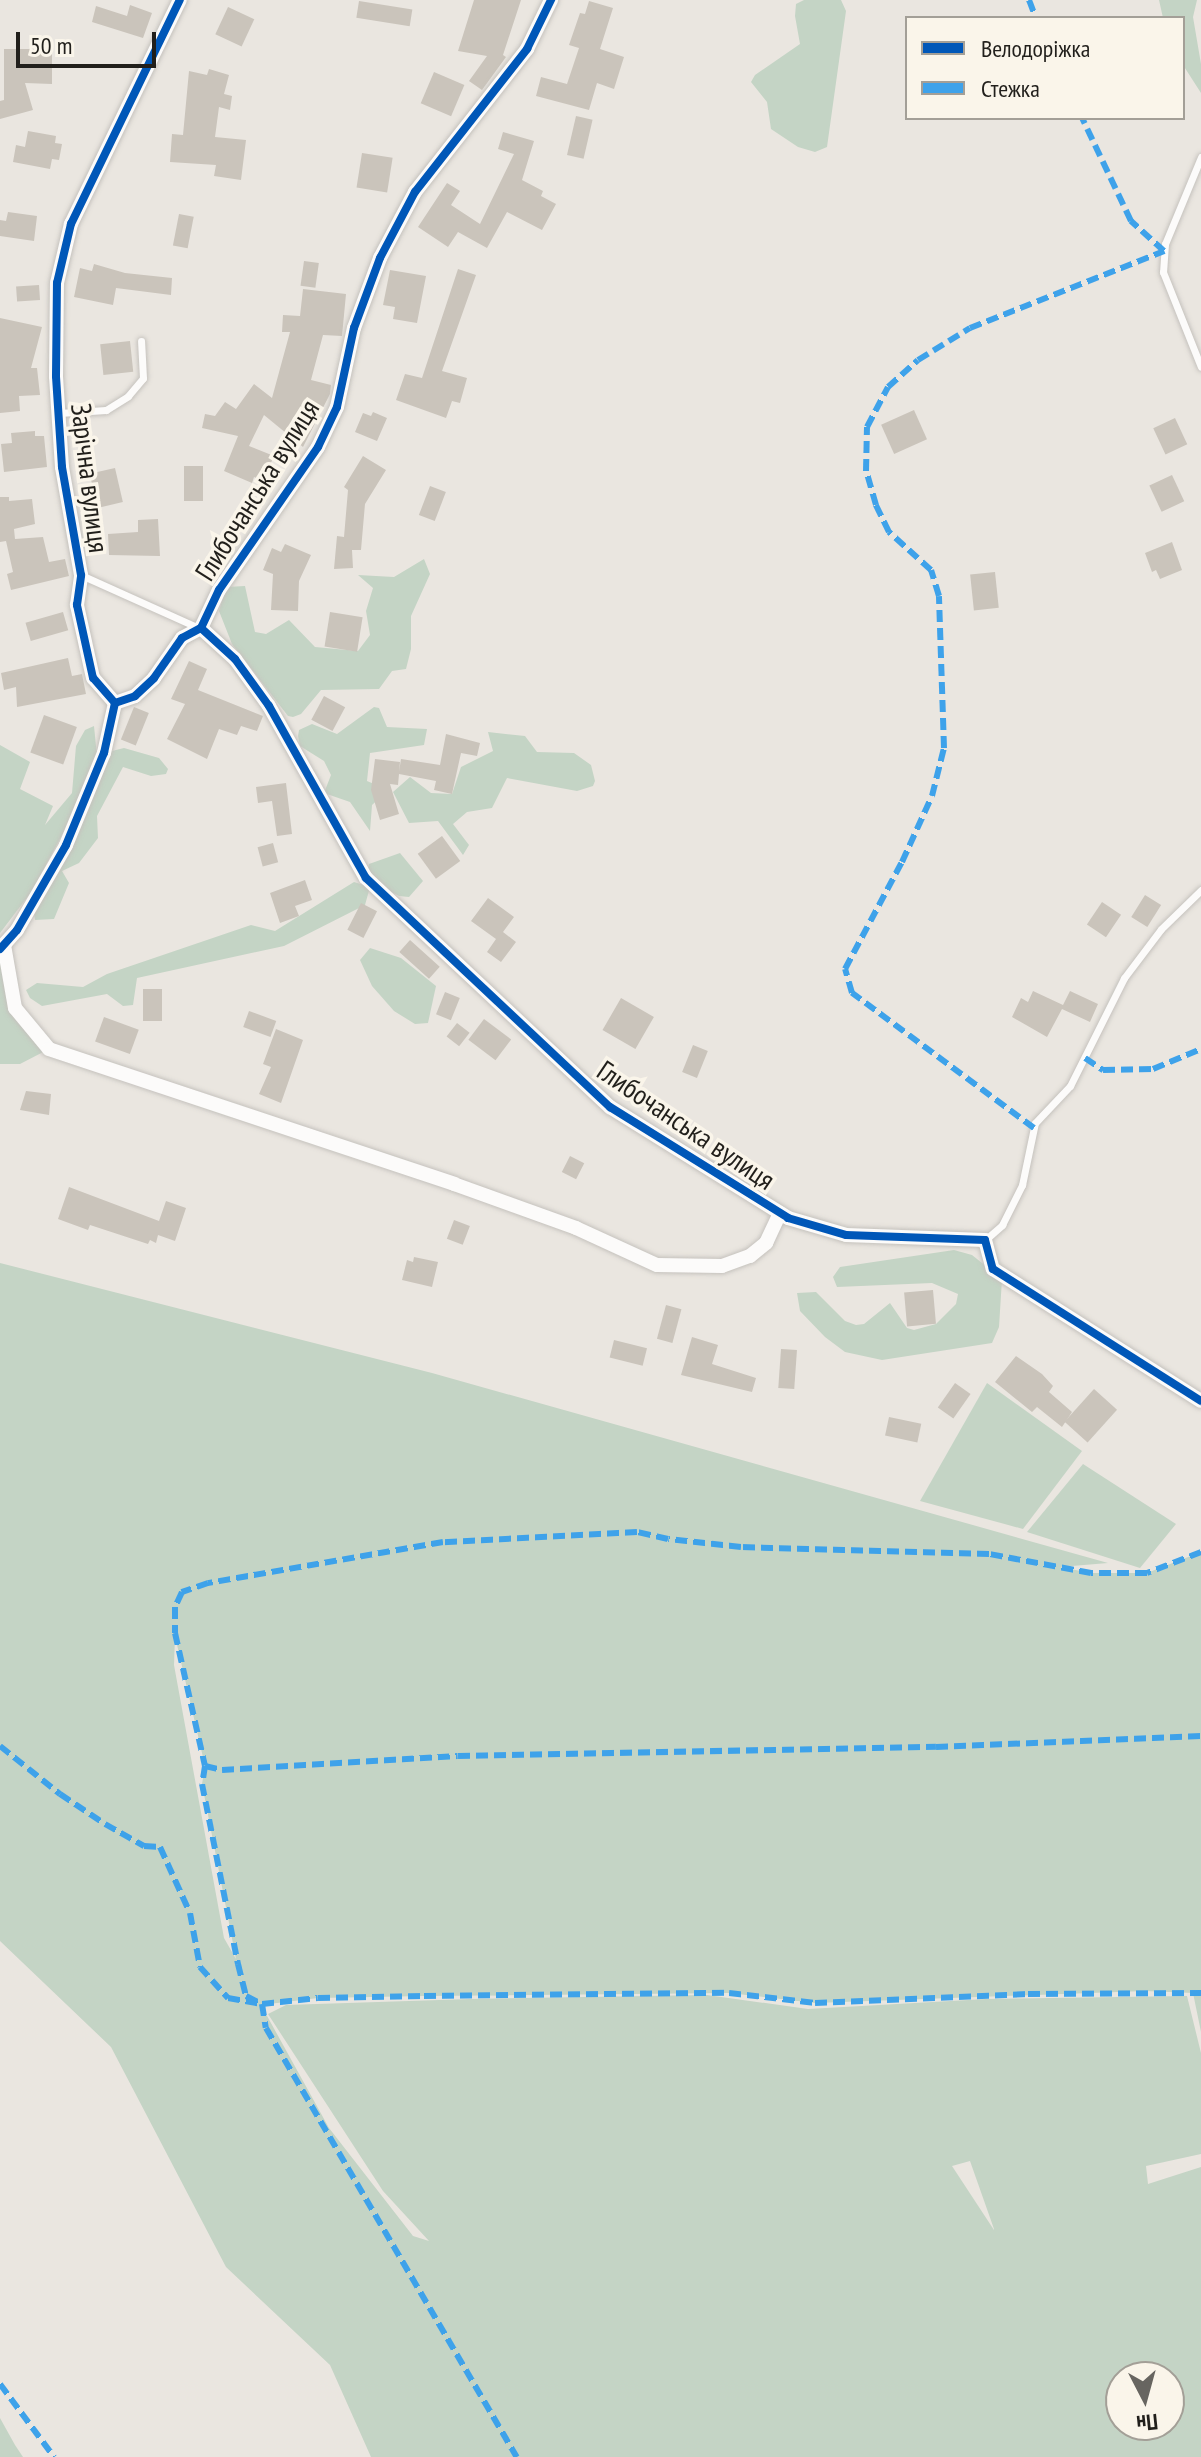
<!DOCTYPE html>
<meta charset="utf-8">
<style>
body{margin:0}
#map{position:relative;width:1201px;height:2457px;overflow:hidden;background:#eae6e0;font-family:"PT Sans Narrow",sans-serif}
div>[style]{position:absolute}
.green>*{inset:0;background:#c4d4c5}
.building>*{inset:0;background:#cac4bb;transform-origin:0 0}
.roads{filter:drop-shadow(0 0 2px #c5c2bd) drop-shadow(0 0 2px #c5c2bd)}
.lane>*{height:7px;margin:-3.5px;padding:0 3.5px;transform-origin:3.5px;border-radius:3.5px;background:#fcfbfa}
.street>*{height:14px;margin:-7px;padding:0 7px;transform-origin:7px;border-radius:7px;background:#fcfbfa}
.quiet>*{height:6px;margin-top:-3px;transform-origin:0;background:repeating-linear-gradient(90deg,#3ea2ea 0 12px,transparent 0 18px)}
.cycleway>*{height:8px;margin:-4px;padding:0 4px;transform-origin:4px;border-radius:4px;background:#0057b8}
span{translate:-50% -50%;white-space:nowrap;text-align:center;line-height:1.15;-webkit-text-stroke:7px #faf5ea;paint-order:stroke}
.street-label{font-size:28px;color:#211f1b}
.legend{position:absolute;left:905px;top:16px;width:280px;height:104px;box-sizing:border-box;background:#faf5ea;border:2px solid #a39f97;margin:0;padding:10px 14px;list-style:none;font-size:24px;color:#211f1b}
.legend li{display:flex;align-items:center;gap:16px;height:40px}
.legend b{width:40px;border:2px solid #a39f97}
.north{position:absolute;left:1105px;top:2361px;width:80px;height:80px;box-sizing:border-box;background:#faf5ea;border:2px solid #a39f97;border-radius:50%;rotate:174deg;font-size:22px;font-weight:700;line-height:32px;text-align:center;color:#211f1b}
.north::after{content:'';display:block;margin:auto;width:28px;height:36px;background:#676560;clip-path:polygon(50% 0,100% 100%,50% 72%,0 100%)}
.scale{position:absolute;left:16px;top:32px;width:140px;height:36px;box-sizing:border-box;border:4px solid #211f1b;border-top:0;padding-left:10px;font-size:24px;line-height:28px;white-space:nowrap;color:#211f1b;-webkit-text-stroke:6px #faf5ea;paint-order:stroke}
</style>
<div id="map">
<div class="green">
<div style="clip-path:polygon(804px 0,841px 0,846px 11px,827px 147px,815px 152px,798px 147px,771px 129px,767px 102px,751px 82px,755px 75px,800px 44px,795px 16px,796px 4px)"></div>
<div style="clip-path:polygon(1159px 0,1197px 0,1193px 17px,1201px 64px,1201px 93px,1183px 65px,1183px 18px,1163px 18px)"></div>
<div style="clip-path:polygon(424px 559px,430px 574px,411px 616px,411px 649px,406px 669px,392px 671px,379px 689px,321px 690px,301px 714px,293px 717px,288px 716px,232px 644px,219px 611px,226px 587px,245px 586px,255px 632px,266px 634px,289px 620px,315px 647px,358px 651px,370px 635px,366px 611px,373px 588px,358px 575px,394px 577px)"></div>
<div style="clip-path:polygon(374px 707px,379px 708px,387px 727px,427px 729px,424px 745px,370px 753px,367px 781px,388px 790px,372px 805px,370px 831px,350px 802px,324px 793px,331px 775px,324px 761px,300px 746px,298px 736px,299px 730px,312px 724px,337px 734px)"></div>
<div style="clip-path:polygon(94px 726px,97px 756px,79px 803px,32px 891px,0 933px,0 745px,30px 762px,20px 789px,53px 806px,45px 825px,72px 793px,76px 746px,85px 730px)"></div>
<div style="clip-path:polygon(488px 732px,525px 736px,537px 752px,574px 753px,591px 765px,595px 781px,593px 786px,577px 791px,507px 778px,492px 808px,467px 812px,453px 824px,469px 845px,463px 855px,438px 821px,409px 823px,393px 792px,410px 777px,431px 793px,452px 794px,461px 767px,493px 751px)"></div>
<div style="clip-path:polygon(124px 748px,159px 758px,168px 769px,166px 774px,151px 776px,123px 767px,97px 816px,98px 838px,79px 863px,62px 871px,69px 883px,54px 919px,35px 920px,33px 907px,104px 753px)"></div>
<div style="clip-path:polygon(400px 853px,423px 881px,409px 897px,399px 896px,366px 878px,369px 864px)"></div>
<div style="clip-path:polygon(354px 882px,370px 887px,365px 905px,284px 946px,137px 978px,133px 1005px,123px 1006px,107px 994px,42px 1006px,30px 998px,26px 990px,37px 983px,83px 987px,107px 974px,251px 925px,275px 931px)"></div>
<div style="clip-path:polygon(0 947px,15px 1008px,49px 1049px,20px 1064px,0 1064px)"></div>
<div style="clip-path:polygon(370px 948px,401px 958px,436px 986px,428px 1023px,415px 1024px,394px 1011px,372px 986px,360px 960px)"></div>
<div style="clip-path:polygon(954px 1250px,972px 1255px,1002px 1279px,999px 1327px,992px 1343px,882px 1360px,845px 1352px,825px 1337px,800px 1311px,797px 1293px,816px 1292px,845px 1321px,856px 1325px,864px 1324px,890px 1303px,907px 1328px,914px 1330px,936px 1324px,956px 1304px,958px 1294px,932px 1283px,837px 1287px,833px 1277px,840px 1267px)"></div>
<div style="clip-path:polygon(evenodd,0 1263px,432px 1373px,1108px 1563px,1060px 1567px,1091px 1573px,1147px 1573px,1201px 1552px,1201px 2032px,1193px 1993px,1145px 1991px,815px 2003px,729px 1993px,424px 1996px,318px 1998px,261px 2005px,329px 2128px,413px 2236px,429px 2241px,383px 2191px,268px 2014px,286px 2005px,470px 1999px,707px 1995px,808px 2009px,986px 1999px,1187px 1996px,1201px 2053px,1201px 2154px,1146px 2166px,1148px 2184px,1201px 2167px,1201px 2457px,371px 2457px,330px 2365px,226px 2267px,111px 2047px,0 1941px,0 1263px,175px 1636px,205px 1766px,202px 1784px,236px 1959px,224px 1938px,174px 1665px,175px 1636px,0 1263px,970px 2161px,994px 2229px,994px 2230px,952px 2166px,970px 2161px,0 1263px,1121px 2377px,1169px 2377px,1169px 2425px,1121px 2425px,1121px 2377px)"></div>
<div style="clip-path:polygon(987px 1383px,1082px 1451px,1023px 1529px,920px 1501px)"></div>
<div style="clip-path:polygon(1083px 1464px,1176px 1524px,1140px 1568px,1027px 1532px)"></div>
<div style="clip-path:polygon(0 2418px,15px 2445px,23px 2457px,0 2457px)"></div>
</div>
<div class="building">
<div style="clip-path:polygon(474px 0,521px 0,503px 55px,506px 57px,482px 90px,469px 81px,487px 56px,458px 51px)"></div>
<div style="left:359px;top:1px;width:54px;height:17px;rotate:9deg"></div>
<div style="clip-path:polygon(589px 1px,613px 8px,600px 49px,624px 57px,614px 89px,597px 83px,589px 110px,536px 96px,541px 77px,567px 84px,579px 48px,569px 45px,580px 13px,585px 14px)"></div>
<div style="clip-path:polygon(130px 5px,152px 13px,143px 38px,92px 22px,96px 6px,127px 16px)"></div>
<div style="left:228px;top:7px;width:29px;height:30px;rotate:25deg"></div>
<div style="clip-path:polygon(4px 49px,52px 49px,52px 84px,25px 83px,33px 110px,0 119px,0 101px,4px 100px)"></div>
<div style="clip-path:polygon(209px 69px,229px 75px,224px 94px,232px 96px,230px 110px,219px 107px,215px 137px,246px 140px,241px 180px,214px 176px,216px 165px,170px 162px,172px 134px,183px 135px,189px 71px,207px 75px)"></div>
<div style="left:434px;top:72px;width:33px;height:34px;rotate:23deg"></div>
<div style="left:576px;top:116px;width:17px;height:40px;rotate:13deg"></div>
<div style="clip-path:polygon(28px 131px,56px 136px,55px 143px,62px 144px,59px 160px,52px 159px,50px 169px,13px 162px,16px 145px,25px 147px)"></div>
<div style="clip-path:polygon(503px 132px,534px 141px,522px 180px,543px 191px,541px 196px,556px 204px,542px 230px,507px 212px,487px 248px,458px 232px,448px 247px,418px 227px,447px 183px,460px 191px,451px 205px,480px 224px,514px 154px,498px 149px)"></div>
<div style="left:362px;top:153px;width:31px;height:35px;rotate:9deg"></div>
<div style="clip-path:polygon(8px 212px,37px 216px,34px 241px,0 236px,0 220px,6px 221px)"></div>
<div style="left:179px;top:214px;width:15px;height:32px;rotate:11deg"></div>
<div style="left:304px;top:261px;width:15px;height:25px;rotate:8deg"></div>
<div style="clip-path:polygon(94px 264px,125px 273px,172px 278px,171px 295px,116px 288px,113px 305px,74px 297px,80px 268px,92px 271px)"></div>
<div style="clip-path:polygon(458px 269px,476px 275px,442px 371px,467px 378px,460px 403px,452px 401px,446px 418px,396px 400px,405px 374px,422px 378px)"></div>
<div style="clip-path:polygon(390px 270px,426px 276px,417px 323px,393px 319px,395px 307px,383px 305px)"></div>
<div style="left:39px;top:285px;width:15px;height:23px;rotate:86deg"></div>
<div style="clip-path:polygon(303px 289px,346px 294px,342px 336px,323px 335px,311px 380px,331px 385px,330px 394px,303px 447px,264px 415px,249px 446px,274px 456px,263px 481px,254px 477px,252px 483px,224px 471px,238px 436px,202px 428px,205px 414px,215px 416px,225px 402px,236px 409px,254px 384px,272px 398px,290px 332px,282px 332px,283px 315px,300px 316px)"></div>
<div style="clip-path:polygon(0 318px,42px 327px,31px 368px,37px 368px,40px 395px,19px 396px,20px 411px,0 413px)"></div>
<div style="left:130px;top:341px;width:31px;height:30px;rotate:84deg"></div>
<div style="left:914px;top:410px;width:32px;height:36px;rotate:66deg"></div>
<div style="clip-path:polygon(373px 412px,387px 418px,377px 441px,355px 432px,363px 413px,371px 416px)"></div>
<div style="left:1175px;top:418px;width:29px;height:24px;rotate:65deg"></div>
<div style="clip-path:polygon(35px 431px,35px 436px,44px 436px,47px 467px,4px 472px,1px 444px,12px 443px,11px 433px)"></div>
<div style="clip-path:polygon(363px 456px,386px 470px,365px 504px,361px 550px,352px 550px,353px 568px,334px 569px,337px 536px,344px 537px,348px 490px,344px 487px)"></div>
<div style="left:203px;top:466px;width:35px;height:19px;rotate:90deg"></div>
<div style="left:115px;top:468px;width:35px;height:26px;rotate:77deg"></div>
<div style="left:1172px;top:475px;width:29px;height:25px;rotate:65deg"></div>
<div style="left:430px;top:486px;width:17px;height:31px;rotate:21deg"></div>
<div style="clip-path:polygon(0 497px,9px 497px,9px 501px,32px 499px,35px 524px,14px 529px,15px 539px,43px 537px,49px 562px,65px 559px,69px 576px,11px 590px,7px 574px,13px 572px,6px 541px,0 542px)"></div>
<div style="clip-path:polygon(158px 519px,160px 556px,109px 555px,108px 534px,138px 532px,138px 520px)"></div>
<div style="clip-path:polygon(1172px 542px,1182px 570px,1160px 579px,1156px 570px,1152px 572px,1145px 553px)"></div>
<div style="clip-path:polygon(285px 544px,311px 555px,299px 581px,298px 611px,271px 610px,273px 574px,263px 570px,272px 548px,281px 552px)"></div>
<div style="left:995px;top:572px;width:36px;height:25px;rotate:84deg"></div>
<div style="left:63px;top:612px;width:19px;height:39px;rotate:74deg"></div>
<div style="left:330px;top:612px;width:33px;height:35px;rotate:9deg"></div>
<div style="clip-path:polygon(68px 658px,72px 676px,82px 674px,86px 694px,17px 707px,16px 687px,4px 690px,1px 673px)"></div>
<div style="clip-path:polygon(189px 661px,207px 669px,198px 690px,263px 716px,257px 731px,241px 726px,237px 735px,219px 729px,207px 759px,167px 739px,185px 704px,171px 699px)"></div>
<div style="left:324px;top:696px;width:24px;height:27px;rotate:28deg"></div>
<div style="left:134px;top:707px;width:16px;height:35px;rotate:22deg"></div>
<div style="left:44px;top:715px;width:35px;height:40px;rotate:20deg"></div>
<div style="clip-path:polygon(446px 734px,480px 743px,477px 756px,461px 753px,452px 794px,434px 790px,436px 781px,399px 774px,398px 785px,390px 784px,399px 814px,380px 820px,371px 790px,375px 759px,400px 762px,399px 772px,401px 759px,440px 765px)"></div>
<div style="clip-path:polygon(286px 783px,292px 834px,277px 836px,272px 801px,258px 803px,256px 787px)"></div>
<div style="left:442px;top:836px;width:31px;height:30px;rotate:54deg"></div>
<div style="left:273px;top:843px;width:20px;height:16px;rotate:75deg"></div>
<div style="clip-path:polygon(305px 880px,312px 900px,295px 906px,299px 916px,280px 923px,270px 893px)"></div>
<div style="left:1145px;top:895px;width:19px;height:26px;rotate:32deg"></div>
<div style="clip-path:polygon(488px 898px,514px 917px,503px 932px,516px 942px,501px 962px,487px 952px,496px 939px,471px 921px)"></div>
<div style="left:1102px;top:902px;width:23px;height:27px;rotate:34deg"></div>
<div style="left:361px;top:903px;width:18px;height:30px;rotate:27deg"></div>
<div style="left:410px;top:940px;width:40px;height:16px;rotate:42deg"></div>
<div style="left:143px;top:989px;width:19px;height:32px"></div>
<div style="clip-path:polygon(1033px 991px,1063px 1005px,1070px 991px,1098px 1004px,1090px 1022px,1062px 1009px,1047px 1037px,1012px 1017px,1021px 998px,1028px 1002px)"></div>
<div style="left:445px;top:992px;width:16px;height:24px;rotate:22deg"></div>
<div style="left:621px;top:998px;width:38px;height:37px;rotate:30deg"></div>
<div style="left:249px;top:1011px;width:29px;height:17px;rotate:20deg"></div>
<div style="left:104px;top:1017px;width:37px;height:26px;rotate:20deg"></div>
<div style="left:484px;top:1019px;width:34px;height:26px;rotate:37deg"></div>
<div style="left:457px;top:1023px;width:16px;height:17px;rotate:38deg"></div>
<div style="clip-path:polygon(276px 1029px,303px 1040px,281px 1103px,259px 1094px,271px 1067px,263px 1064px)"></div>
<div style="left:693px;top:1045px;width:16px;height:29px;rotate:22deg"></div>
<div style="clip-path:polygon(26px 1091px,51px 1094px,49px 1115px,20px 1110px)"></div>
<div style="left:570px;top:1156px;width:16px;height:18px;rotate:27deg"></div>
<div style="clip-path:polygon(69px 1187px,159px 1221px,166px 1201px,186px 1208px,175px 1241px,158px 1235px,156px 1243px,150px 1240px,148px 1244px,90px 1225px,88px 1230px,58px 1219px)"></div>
<div style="left:454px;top:1220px;width:17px;height:20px;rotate:21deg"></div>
<div style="clip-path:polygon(414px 1257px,438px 1262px,432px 1287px,402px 1280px,407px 1260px,413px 1262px)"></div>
<div style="left:933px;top:1290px;width:34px;height:29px;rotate:85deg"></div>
<div style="left:666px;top:1305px;width:16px;height:35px;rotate:15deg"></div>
<div style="clip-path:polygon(692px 1337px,718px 1345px,712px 1364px,756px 1378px,752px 1392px,681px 1375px)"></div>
<div style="left:614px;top:1340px;width:34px;height:18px;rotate:14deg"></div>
<div style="left:781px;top:1349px;width:16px;height:39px;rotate:4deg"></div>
<div style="clip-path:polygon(1016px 1356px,1042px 1374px,1053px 1386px,1049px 1392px,1072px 1412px,1062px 1427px,1037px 1407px,1032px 1412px,995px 1382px)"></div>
<div style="left:955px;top:1383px;width:19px;height:30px;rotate:35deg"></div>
<div style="left:1094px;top:1389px;width:31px;height:44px;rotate:42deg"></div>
<div style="left:889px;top:1417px;width:33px;height:19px;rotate:12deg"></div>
</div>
<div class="roads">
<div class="lane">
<div style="left:1201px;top:157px;width:94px;rotate:112.5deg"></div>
<div style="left:1165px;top:244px;width:28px;rotate:94deg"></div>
<div style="left:1163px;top:272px;width:102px;rotate:68.2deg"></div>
<div style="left:59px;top:413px;width:47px;rotate:-3.7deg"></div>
<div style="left:106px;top:410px;width:26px;rotate:-32deg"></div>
<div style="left:128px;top:396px;width:23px;rotate:-50deg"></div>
<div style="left:143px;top:378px;width:37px;rotate:-93deg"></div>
<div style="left:81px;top:575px;width:129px;rotate:24.2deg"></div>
<div style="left:985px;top:1240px;width:23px;rotate:-41deg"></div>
<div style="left:1002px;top:1225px;width:45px;rotate:-63.4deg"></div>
<div style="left:1022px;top:1185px;width:63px;rotate:-78.2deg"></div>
<div style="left:1035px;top:1123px;width:51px;rotate:-46.6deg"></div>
<div style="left:1070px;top:1086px;width:121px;rotate:-63.4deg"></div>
<div style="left:1124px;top:978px;width:61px;rotate:-52.9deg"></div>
<div style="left:1161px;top:929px;width:56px;rotate:-44.3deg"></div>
</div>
<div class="street">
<div style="left:201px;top:628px;width:46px;rotate:42.4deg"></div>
<div style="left:235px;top:659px;width:58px;rotate:54.1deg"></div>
<div style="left:269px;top:706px;width:197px;rotate:60.6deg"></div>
<div style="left:366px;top:878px;width:335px;rotate:43.2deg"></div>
<div style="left:610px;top:1107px;width:210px;rotate:31.9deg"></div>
<div style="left:788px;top:1218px;width:60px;rotate:16.3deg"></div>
<div style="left:846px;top:1235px;width:139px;rotate:2.1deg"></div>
<div style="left:985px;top:1240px;width:30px;rotate:75deg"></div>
<div style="left:993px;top:1269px;width:246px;rotate:32.4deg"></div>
<div style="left:115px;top:703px;width:21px;rotate:-19deg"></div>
<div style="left:135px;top:696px;width:26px;rotate:-43deg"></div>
<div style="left:154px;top:678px;width:49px;rotate:-55deg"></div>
<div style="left:182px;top:638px;width:21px;rotate:-28deg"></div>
<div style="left:201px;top:628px;width:42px;rotate:-64.7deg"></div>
<div style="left:219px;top:590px;width:174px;rotate:-55.3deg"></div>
<div style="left:318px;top:447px;width:44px;rotate:-64.6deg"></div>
<div style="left:337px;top:407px;width:81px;rotate:-77.9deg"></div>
<div style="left:354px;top:328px;width:75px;rotate:-69.6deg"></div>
<div style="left:380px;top:258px;width:75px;rotate:-62.1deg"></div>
<div style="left:415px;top:192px;width:182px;rotate:-51.9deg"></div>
<div style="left:527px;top:49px;width:55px;rotate:-63.9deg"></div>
<div style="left:4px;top:945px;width:64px;rotate:80.1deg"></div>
<div style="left:15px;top:1008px;width:53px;rotate:50.3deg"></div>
<div style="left:49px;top:1049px;width:427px;rotate:18.4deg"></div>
<div style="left:454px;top:1184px;width:130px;rotate:19.8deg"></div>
<div style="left:576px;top:1228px;width:89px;rotate:24.6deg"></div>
<div style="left:657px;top:1265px;width:65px;rotate:0.9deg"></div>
<div style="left:722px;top:1266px;width:30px;rotate:-20deg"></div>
<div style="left:750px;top:1256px;width:21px;rotate:-39deg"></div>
<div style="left:766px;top:1243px;width:33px;rotate:-65deg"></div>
<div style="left:0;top:949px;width:25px;rotate:-48deg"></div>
<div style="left:17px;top:930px;width:98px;rotate:-60deg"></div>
<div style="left:66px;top:845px;width:100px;rotate:-67.6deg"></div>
<div style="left:104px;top:753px;width:51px;rotate:-77.6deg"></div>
<div style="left:115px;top:703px;width:33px;rotate:-131deg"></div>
<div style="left:93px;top:678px;width:75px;rotate:-102.4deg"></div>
<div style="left:77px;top:605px;width:30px;rotate:-82deg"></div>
<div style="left:81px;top:575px;width:110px;rotate:-100deg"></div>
<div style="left:62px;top:467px;width:91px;rotate:-93.8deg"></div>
<div style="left:56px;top:376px;width:93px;rotate:-89.4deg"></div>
<div style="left:57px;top:283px;width:61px;rotate:-76.7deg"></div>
<div style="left:71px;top:224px;width:249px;rotate:-64.1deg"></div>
</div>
</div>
<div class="quiet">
<div style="left:1029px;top:0;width:19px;rotate:69deg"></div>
<div style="left:1085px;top:1058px;width:22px;rotate:34deg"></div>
<div style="left:1103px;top:1070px;width:50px;rotate:-1.1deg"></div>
<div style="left:1153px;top:1069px;width:52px;rotate:-22.6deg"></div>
<div style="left:1034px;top:1128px;width:227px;rotate:-143.4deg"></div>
<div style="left:852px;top:993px;width:25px;rotate:-106deg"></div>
<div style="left:845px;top:969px;width:121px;rotate:-62deg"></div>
<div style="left:902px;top:862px;width:72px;rotate:-65.6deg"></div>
<div style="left:932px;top:796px;width:49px;rotate:-76deg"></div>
<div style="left:944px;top:748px;width:152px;rotate:-91.9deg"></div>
<div style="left:939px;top:596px;width:27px;rotate:-107deg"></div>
<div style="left:931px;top:570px;width:57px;rotate:-137.9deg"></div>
<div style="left:889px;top:532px;width:30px;rotate:-116deg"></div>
<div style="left:876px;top:505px;width:35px;rotate:-106deg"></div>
<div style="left:866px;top:471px;width:44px;rotate:-88.7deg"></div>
<div style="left:867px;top:427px;width:45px;rotate:-62.3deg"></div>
<div style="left:888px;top:387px;width:40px;rotate:-42deg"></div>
<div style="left:918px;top:360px;width:61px;rotate:-31.6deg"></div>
<div style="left:970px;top:328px;width:209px;rotate:-21.6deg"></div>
<div style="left:1164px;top:251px;width:45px;rotate:-137.7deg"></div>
<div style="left:1131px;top:221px;width:114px;rotate:-115.4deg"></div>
<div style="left:1201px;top:1552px;width:58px;rotate:158.7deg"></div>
<div style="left:1147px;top:1573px;width:56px;rotate:180deg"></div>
<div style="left:1091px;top:1573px;width:104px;rotate:-169.4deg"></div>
<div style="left:989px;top:1554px;width:248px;rotate:-178.4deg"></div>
<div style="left:741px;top:1547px;width:73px;rotate:-173.7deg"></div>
<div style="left:668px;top:1539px;width:32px;rotate:-167deg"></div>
<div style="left:637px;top:1532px;width:194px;rotate:177deg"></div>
<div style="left:443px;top:1542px;width:239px;rotate:170.1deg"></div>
<div style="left:208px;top:1583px;width:28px;rotate:161deg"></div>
<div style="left:182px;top:1592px;width:17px;rotate:115deg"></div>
<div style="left:175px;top:1607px;width:26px;rotate:90deg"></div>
<div style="left:175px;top:1633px;width:136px;rotate:77.3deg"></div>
<div style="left:205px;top:1766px;width:18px;rotate:99deg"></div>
<div style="left:202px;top:1784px;width:184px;rotate:78.7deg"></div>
<div style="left:238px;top:1964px;width:33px;rotate:76deg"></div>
<div style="left:246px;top:1996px;width:18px;rotate:27deg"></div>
<div style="left:262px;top:2004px;width:56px;rotate:-6.1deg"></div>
<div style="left:318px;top:1998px;width:106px;rotate:-1.1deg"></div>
<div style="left:424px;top:1996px;width:305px;rotate:-0.6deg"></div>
<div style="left:729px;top:1993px;width:87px;rotate:6.6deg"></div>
<div style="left:815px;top:2003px;width:213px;rotate:-2.4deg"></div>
<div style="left:1028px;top:1994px;width:173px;rotate:-0.3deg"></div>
<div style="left:0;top:1746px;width:77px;rotate:38.7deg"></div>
<div style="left:60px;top:1794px;width:54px;rotate:33.7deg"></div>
<div style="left:105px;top:1824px;width:45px;rotate:29.4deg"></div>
<div style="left:144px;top:1846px;width:16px;rotate:4deg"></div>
<div style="left:160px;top:1847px;width:72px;rotate:65.6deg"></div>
<div style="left:190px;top:1913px;width:55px;rotate:79.5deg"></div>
<div style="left:200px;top:1967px;width:42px;rotate:47.9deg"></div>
<div style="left:228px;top:1998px;width:35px;rotate:10deg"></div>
<div style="left:262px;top:2004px;width:24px;rotate:81deg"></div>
<div style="left:266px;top:2028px;width:497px;rotate:59.7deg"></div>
<div style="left:205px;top:1766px;width:17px;rotate:13deg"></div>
<div style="left:222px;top:1770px;width:236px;rotate:-3.4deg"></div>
<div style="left:458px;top:1756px;width:478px;rotate:-1.1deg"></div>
<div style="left:936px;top:1747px;width:265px;rotate:-2.4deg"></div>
<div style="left:0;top:2384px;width:91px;rotate:53.5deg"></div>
</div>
<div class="cycleway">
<div style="left:201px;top:628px;width:46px;rotate:42.4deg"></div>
<div style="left:235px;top:659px;width:58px;rotate:54.1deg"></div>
<div style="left:269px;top:706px;width:197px;rotate:60.6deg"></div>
<div style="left:366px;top:878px;width:335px;rotate:43.2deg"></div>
<div style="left:610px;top:1107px;width:210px;rotate:31.9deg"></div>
<div style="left:788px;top:1218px;width:60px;rotate:16.3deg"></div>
<div style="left:846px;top:1235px;width:139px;rotate:2.1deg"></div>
<div style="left:985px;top:1240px;width:30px;rotate:75deg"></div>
<div style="left:993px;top:1269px;width:246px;rotate:32.4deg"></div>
<div style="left:115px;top:703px;width:21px;rotate:-19deg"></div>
<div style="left:135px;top:696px;width:26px;rotate:-43deg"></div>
<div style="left:154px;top:678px;width:49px;rotate:-55deg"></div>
<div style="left:182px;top:638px;width:21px;rotate:-28deg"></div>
<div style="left:201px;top:628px;width:42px;rotate:-64.7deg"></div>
<div style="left:219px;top:590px;width:174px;rotate:-55.3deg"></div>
<div style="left:318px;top:447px;width:44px;rotate:-64.6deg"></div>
<div style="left:337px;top:407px;width:81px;rotate:-77.9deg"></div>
<div style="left:354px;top:328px;width:75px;rotate:-69.6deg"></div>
<div style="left:380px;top:258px;width:75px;rotate:-62.1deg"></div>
<div style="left:415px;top:192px;width:182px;rotate:-51.9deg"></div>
<div style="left:527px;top:49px;width:55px;rotate:-63.9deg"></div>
<div style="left:0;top:949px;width:25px;rotate:-48deg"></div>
<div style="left:17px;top:930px;width:98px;rotate:-60deg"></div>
<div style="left:66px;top:845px;width:100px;rotate:-67.6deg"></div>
<div style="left:104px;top:753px;width:51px;rotate:-77.6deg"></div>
<div style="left:115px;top:703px;width:33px;rotate:-131deg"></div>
<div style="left:93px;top:678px;width:75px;rotate:-102.4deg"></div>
<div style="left:77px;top:605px;width:30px;rotate:-82deg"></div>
<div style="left:81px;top:575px;width:110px;rotate:-100deg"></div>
<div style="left:62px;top:467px;width:91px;rotate:-93.8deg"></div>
<div style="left:56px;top:376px;width:93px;rotate:-89.4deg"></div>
<div style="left:57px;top:283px;width:61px;rotate:-76.7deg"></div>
<div style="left:71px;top:224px;width:249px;rotate:-64.1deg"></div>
</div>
<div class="street-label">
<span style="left:90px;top:478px;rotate:83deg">Зарічна вулиця</span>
<span style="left:257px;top:490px;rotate:-58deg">Глибочанська вулиця</span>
<span style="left:686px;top:1125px;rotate:34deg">Глибочанська вулиця</span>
</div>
<ul class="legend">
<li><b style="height:10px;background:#0057b8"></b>Велодоріжка</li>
<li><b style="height:10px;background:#3ea2ea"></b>Стежка</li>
</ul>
<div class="north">Пн</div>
<div class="scale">50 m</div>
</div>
